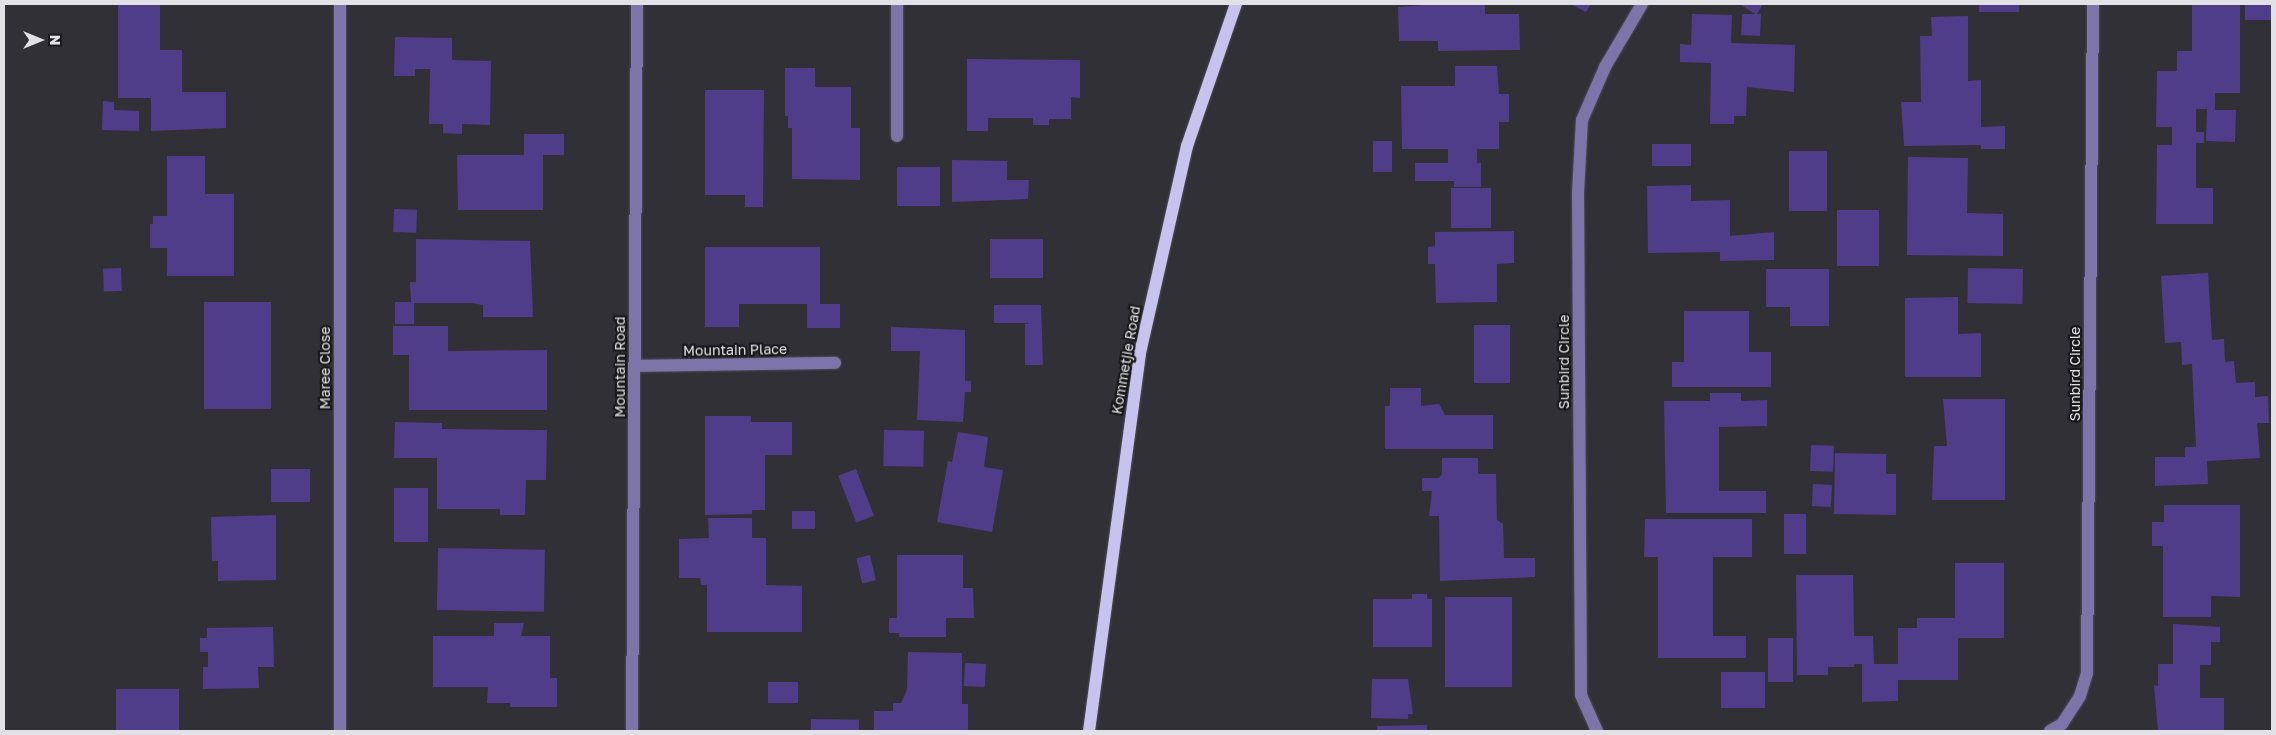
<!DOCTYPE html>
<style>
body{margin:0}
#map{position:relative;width:2276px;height:735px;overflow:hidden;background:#313037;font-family:"Golos Text",sans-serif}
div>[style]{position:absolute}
.building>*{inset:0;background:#503d89;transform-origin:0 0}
.roads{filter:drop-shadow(0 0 1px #4d4c53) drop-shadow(0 0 1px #4d4c53)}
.minor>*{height:12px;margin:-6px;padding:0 6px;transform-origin:6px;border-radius:6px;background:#7d74aa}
.major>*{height:12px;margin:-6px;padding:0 6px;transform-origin:6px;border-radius:6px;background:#c8c2ee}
span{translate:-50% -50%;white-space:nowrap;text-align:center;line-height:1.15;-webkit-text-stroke:4.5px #19181b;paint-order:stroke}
.street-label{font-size:14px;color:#e1e1e5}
.frame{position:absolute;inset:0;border:5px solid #e1e1e5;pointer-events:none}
.north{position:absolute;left:15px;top:15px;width:50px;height:50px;-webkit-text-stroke:4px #19181b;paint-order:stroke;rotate:90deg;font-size:14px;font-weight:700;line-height:20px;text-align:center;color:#e1e1e5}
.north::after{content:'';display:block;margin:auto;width:18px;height:22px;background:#e1e1e5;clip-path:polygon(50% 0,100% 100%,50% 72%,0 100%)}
</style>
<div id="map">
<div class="building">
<div style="clip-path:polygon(118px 4px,160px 4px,160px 50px,182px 50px,182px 92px,226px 92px,226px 128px,151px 131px,151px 98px,118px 98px)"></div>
<div style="clip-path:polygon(1438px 4px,1485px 4px,1485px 14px,1519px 14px,1520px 50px,1438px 51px,1438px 41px,1399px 41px,1398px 7px)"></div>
<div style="clip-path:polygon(1570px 4px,1591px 4px,1586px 12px)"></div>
<div style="clip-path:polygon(1740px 4px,1763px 4px,1757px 14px,1761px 14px,1760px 36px,1741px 35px,1742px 14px,1755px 14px)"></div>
<div style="left:1979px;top:4px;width:40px;height:8px"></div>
<div style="clip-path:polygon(2192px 4px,2240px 4px,2240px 93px,2215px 93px,2215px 110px,2236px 110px,2235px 142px,2206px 141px,2207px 109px,2196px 109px,2196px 132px,2204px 132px,2204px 143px,2196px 143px,2196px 188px,2213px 188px,2213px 224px,2156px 224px,2157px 145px,2172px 145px,2172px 127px,2156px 127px,2157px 71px,2177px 71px,2177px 51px,2192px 51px)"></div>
<div style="left:2245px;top:4px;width:27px;height:16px"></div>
<div style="clip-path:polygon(1692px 14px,1732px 15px,1731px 43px,1795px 45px,1794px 92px,1747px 87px,1746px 116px,1734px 116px,1734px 124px,1710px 124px,1711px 63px,1680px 62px,1680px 44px,1691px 45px)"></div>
<div style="clip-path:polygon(1968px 16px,1968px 81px,1981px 80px,1981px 127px,2005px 126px,2005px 149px,1981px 149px,1981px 145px,1904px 146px,1901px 102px,1921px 102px,1920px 36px,1932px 36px,1931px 17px)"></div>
<div style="clip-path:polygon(395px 37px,452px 38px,452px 60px,491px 61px,490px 125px,462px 124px,462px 134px,443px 133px,443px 124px,429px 124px,430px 69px,415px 69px,415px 76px,394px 76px)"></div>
<div style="clip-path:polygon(967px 59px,1080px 60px,1080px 98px,1071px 97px,1071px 119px,1049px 119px,1049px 125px,1033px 125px,1033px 118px,988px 118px,988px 131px,967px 131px)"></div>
<div style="clip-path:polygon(1455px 66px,1497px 66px,1499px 94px,1509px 94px,1509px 122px,1499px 122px,1499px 149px,1477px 149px,1477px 163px,1481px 163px,1481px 187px,1454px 187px,1454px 181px,1415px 181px,1415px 163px,1448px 163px,1448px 149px,1402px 149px,1401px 86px,1455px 86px)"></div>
<div style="clip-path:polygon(785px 68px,815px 68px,815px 87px,851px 87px,851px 128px,860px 128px,860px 180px,792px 179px,792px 128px,788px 128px,788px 116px,785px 116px)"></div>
<div style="clip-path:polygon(705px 90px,764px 90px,763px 207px,745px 207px,745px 195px,705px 195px)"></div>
<div style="clip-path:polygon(103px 101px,114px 102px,114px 110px,139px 111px,139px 131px,102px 130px)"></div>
<div style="clip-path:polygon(524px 134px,564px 134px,564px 155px,543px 155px,543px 210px,458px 210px,457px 155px,524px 155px)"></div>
<div style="left:1373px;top:141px;width:19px;height:31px"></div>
<div style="left:1652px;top:144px;width:39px;height:22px"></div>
<div style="left:1789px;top:151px;width:38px;height:60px"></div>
<div style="clip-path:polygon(167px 156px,205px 156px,205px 194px,234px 194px,234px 276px,167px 276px,167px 248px,150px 248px,150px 224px,153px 224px,153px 216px,167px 216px)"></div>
<div style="clip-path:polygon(1908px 157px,1968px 158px,1967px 213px,2003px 214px,2003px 256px,1907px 255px)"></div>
<div style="clip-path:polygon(952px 160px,1007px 161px,1007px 180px,1029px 180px,1028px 199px,952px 202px)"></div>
<div style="left:897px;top:167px;width:43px;height:39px"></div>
<div style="clip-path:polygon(1691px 185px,1691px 201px,1730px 200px,1730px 236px,1774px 232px,1774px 260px,1720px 261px,1720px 252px,1648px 253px,1647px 186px)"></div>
<div style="left:1451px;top:188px;width:40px;height:40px"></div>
<div style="left:394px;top:209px;width:23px;height:23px;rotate:2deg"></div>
<div style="left:1837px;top:210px;width:42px;height:56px"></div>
<div style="clip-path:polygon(1514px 231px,1514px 263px,1497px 264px,1497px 302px,1436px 303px,1435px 264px,1428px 264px,1428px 247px,1435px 246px,1435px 232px)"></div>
<div style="clip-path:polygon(416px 239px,530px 241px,533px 317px,483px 317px,483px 305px,472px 303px,414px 303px,414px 324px,395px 324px,395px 302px,411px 302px,410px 282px,416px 282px)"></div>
<div style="left:990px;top:239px;width:53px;height:39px"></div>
<div style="clip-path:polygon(705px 247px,820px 247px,820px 304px,840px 304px,840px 328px,807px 328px,807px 304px,739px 304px,739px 327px,705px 327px)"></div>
<div style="left:121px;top:268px;width:23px;height:18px;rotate:88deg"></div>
<div style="left:1968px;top:268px;width:55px;height:35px;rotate:1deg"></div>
<div style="clip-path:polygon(1766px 269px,1829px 269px,1829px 326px,1790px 326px,1790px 307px,1766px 307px)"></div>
<div style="clip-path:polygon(2208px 273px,2212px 340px,2224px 339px,2225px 362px,2234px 361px,2236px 383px,2255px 382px,2255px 397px,2268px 396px,2269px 423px,2257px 423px,2260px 458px,2207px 461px,2208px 484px,2155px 486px,2155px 457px,2185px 457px,2185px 447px,2196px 447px,2192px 364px,2182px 365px,2181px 342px,2165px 343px,2161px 276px)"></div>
<div style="clip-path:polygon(1958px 297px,1958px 334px,1981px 333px,1981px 377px,1905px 377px,1905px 298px)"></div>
<div style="left:271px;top:302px;width:107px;height:67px;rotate:90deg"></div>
<div style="clip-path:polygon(994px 305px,1041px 305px,1043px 365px,1025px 365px,1025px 324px,1031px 323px,994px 323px)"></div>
<div style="clip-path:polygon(1684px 311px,1749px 311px,1749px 352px,1771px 352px,1771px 387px,1672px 387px,1672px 362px,1684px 362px)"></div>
<div style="left:1474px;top:325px;width:36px;height:58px"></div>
<div style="clip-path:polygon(393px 326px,448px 326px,448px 351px,547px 350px,547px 410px,409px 410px,409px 355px,393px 355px)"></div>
<div style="clip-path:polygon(891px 327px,965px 330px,965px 381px,971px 381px,971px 392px,965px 392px,963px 422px,917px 420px,920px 351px,891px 351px)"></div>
<div style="clip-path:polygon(1390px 388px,1421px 388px,1421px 406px,1439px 404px,1445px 415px,1493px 415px,1493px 449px,1385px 449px,1385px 406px,1390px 406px)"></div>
<div style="clip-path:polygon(1710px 393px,1741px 393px,1741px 401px,1767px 400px,1767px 426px,1719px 427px,1719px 491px,1766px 491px,1766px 513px,1666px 513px,1664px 401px,1710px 401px)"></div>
<div style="clip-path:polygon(1943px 399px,2005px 399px,2005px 500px,1932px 500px,1934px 446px,1947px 446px)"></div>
<div style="clip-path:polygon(705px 416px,751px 416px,751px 422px,792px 422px,792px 455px,765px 455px,765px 510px,752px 510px,752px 514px,705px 515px)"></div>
<div style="clip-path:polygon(395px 422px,442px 423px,442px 429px,547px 430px,546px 480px,526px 480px,525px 515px,500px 515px,500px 509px,437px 509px,437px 458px,394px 458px)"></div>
<div style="left:884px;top:430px;width:40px;height:36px;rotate:1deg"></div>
<div style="clip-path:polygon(958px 432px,988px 437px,984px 467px,1003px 470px,992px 532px,937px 522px,948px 461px,952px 462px)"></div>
<div style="left:1811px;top:445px;width:23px;height:26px;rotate:2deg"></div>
<div style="clip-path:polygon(1835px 453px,1886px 454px,1886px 474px,1896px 474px,1896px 515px,1834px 514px)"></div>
<div style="clip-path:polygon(1442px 458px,1478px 458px,1478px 474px,1496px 474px,1497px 520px,1503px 524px,1504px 558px,1535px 558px,1535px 577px,1440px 581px,1439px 516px,1429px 516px,1432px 491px,1422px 491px,1422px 478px,1439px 478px,1442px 474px)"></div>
<div style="left:271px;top:469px;width:39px;height:33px"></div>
<div style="left:856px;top:469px;width:50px;height:19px;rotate:69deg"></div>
<div style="left:1813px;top:484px;width:19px;height:22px;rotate:3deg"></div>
<div style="left:394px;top:488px;width:34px;height:54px"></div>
<div style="clip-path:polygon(2164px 505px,2240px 505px,2240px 597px,2211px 596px,2211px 617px,2163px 617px,2163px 546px,2152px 546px,2152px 522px,2164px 522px)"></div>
<div style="left:815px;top:511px;width:18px;height:23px;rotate:90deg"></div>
<div style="left:1784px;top:514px;width:22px;height:40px"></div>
<div style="clip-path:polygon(276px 515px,276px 580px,218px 581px,218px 561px,212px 561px,211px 517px)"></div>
<div style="clip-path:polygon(708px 518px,752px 518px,752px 538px,766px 538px,766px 585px,802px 586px,802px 632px,707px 632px,707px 585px,701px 585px,700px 578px,679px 578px,679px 539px,709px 538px)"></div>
<div style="clip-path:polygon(1645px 519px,1752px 519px,1752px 557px,1713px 557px,1713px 636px,1746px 636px,1746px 658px,1658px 658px,1658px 557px,1644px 557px)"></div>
<div style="left:438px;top:548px;width:107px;height:62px;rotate:1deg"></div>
<div style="left:870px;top:555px;width:26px;height:14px;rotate:77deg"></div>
<div style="clip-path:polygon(897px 555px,963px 555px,963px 588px,973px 588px,974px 618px,946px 618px,946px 637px,899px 637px,899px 633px,889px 633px,889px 618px,897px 618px)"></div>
<div style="clip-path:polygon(1955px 563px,2004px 563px,2004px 638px,1958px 638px,1958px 680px,1898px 680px,1898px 701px,1862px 702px,1862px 664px,1854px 664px,1854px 667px,1828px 667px,1828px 675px,1797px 675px,1796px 575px,1853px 575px,1854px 636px,1873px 636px,1874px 664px,1898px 664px,1898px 628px,1917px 628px,1917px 618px,1955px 618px)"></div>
<div style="clip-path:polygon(1412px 594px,1427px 594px,1427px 599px,1432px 599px,1432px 647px,1373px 647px,1373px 599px,1412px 599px)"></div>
<div style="left:1445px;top:597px;width:67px;height:90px"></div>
<div style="clip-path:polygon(494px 623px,524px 623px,521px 636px,550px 636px,550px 678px,557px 678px,557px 707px,510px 707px,510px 703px,487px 703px,488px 687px,433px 687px,433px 636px,494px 636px)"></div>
<div style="clip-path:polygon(2173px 624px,2220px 627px,2220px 642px,2211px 642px,2211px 665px,2200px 665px,2200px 698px,2224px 698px,2224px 731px,2158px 731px,2154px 685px,2158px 686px,2158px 664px,2173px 664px)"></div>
<div style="clip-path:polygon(273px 627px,274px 667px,258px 667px,259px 688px,203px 689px,203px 667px,208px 667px,208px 652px,200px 652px,200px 638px,207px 638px,207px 628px)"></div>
<div style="left:1768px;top:638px;width:25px;height:44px"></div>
<div style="clip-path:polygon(908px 652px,962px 653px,962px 704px,968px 704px,968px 731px,874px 731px,874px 711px,893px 711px,893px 703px,901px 703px,907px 690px)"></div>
<div style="left:965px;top:663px;width:21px;height:23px;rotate:3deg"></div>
<div style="left:1721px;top:672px;width:44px;height:36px"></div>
<div style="clip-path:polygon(1372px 679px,1408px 679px,1413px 714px,1408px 714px,1408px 719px,1371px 718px)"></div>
<div style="left:768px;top:682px;width:30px;height:21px"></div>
<div style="left:116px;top:689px;width:63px;height:42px"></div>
<div style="left:811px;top:719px;width:48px;height:12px;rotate:1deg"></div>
<div style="clip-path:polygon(1427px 725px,1427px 731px,1377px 731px,1377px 726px)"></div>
</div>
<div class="roads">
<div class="minor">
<div style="left:340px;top:4px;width:727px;rotate:90deg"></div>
<div style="left:897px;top:4px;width:132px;rotate:90deg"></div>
<div style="left:635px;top:366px;width:200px;rotate:-0.9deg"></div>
<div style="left:632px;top:731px;width:727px;rotate:-89.61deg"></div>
<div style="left:1597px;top:731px;width:39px;rotate:-114deg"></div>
<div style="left:1581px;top:695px;width:502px;rotate:-90.34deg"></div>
<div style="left:1578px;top:193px;width:73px;rotate:-86.9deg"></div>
<div style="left:1582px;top:120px;width:58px;rotate:-66.5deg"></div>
<div style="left:1605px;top:67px;width:73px;rotate:-59.6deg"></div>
<div style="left:2050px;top:731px;width:14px;rotate:-30deg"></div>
<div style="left:2062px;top:724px;width:33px;rotate:-57deg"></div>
<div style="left:2080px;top:696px;width:24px;rotate:-73deg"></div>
<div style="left:2087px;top:673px;width:669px;rotate:-89.49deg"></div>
</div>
<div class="major">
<div style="left:1089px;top:731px;width:381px;rotate:-82.3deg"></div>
<div style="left:1140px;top:353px;width:212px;rotate:-77.2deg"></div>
<div style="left:1187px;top:146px;width:150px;rotate:-71deg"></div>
</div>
</div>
<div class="street-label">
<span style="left:735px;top:350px;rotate:-1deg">Mountain Place</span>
<span style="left:1126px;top:360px;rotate:-80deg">Kommetjie Road</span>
<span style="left:1564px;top:362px;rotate:-90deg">Sunbird Circle</span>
<span style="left:620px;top:367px;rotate:-90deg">Mountain Road</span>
<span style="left:325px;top:368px;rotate:-90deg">Maree Close</span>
<span style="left:2075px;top:374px;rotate:-90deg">Sunbird Circle</span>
</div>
<div class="frame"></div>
<div class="north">N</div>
</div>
